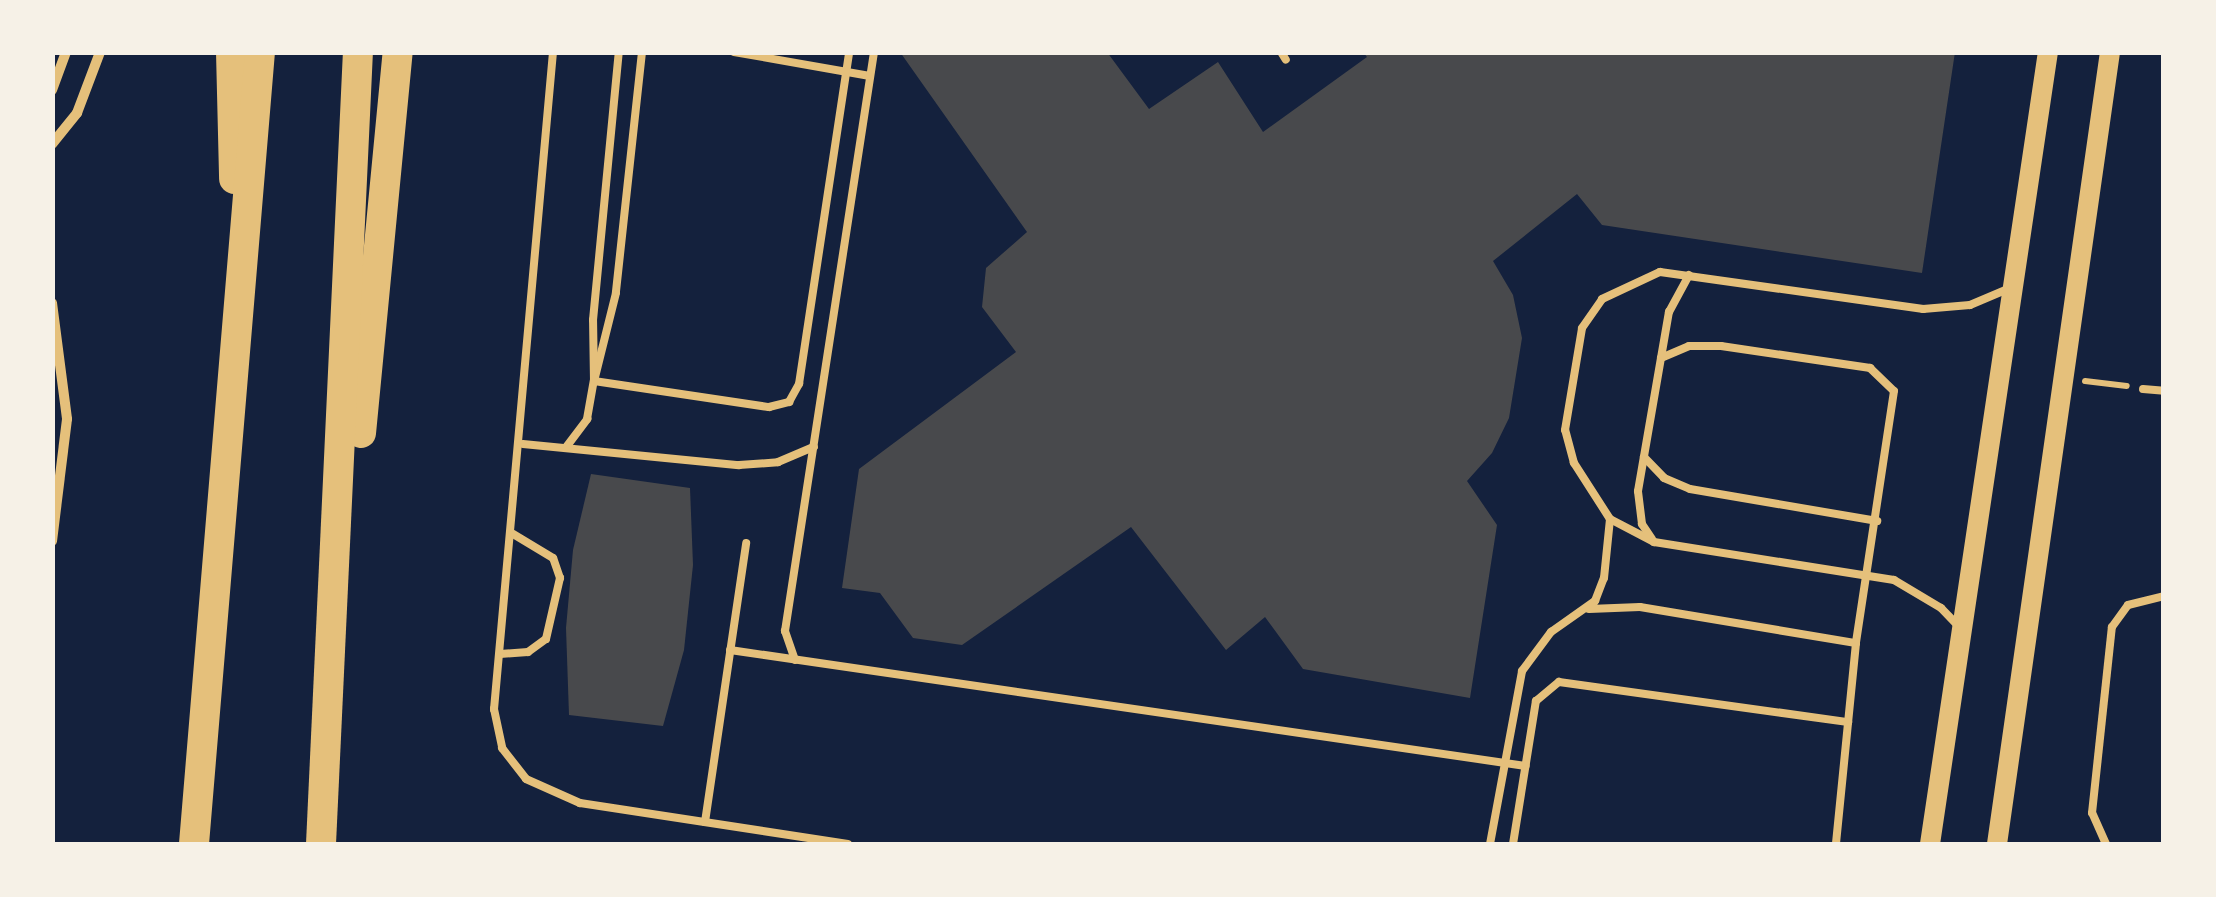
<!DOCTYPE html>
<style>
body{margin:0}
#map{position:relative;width:2216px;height:897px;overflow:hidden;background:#14213d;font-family:Lato,sans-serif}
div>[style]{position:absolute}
.building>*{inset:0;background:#48494c}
.path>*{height:6px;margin:-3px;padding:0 3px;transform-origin:3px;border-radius:3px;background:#e5c07b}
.service>*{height:8px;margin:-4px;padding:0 4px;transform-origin:4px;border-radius:4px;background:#e5c07b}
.minor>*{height:10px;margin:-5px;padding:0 5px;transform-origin:5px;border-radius:5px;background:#e5c07b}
.secondary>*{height:20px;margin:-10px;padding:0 10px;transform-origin:10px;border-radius:10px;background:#e5c07b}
.motorway>*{height:30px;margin:-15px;padding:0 15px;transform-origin:15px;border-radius:15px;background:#e5c07b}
span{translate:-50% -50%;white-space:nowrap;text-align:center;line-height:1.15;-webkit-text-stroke:10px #f6f1e7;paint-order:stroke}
.frame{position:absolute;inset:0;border:55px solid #f6f1e7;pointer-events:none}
</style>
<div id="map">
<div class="building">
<div style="clip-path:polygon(900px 52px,1107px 52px,1149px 109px,1218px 62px,1263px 132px,1367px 57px,1363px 52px,1955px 52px,1922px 273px,1602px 225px,1577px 194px,1493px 261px,1513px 295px,1522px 338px,1509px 418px,1492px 453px,1467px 481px,1497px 525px,1470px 698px,1303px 669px,1265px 617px,1226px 650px,1131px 527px,962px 645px,913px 638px,880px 593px,842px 588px,859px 469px,1016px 352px,982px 307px,986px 268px,1027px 232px)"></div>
<div style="clip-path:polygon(591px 474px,690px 488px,693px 565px,684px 650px,663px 726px,569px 715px,566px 628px,573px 550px)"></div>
</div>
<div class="path">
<div style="left:2085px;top:381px;width:42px;rotate:6.8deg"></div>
</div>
<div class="service">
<div style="left:553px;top:52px;width:660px;rotate:95.13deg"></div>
<div style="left:494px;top:709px;width:40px;rotate:78deg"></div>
<div style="left:502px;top:748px;width:39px;rotate:52deg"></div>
<div style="left:526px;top:779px;width:59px;rotate:24deg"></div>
<div style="left:580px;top:803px;width:271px;rotate:8.7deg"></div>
<div style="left:642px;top:52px;width:242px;rotate:96.2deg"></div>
<div style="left:616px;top:293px;width:91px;rotate:104deg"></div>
<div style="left:594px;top:381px;width:177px;rotate:8.5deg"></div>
<div style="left:769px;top:407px;width:21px;rotate:-14deg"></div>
<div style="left:789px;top:402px;width:21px;rotate:-61deg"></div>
<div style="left:799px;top:384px;width:336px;rotate:-81.4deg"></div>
<div style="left:734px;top:52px;width:138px;rotate:10deg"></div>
<div style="left:1281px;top:52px;width:9px;rotate:58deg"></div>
<div style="left:1661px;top:358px;width:30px;rotate:-23deg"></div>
<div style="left:1689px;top:346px;width:32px"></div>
<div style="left:1721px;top:346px;width:151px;rotate:8.4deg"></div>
<div style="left:1870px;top:368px;width:33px;rotate:44deg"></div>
<div style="left:1894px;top:391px;width:255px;rotate:98.6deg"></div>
<div style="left:1856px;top:643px;width:202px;rotate:95.7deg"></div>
<div style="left:2143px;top:389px;width:21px;rotate:5deg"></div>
<div style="left:523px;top:444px;width:217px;rotate:5.6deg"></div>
<div style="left:739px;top:465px;width:39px;rotate:-4deg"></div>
<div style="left:778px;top:462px;width:39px;rotate:-23deg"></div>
<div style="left:567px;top:446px;width:34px;rotate:-53deg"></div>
<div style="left:587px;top:419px;width:39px;rotate:-80deg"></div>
<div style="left:594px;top:381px;width:61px;rotate:-90.9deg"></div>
<div style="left:593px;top:320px;width:269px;rotate:-84.5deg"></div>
<div style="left:1644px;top:457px;width:29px;rotate:46deg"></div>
<div style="left:1664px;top:478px;width:28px;rotate:23deg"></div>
<div style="left:1690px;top:489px;width:190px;rotate:9.7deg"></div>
<div style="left:1610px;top:519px;width:50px;rotate:27.6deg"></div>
<div style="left:1654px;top:542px;width:243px;rotate:9deg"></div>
<div style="left:1894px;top:580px;width:55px;rotate:30.8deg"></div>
<div style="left:1941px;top:608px;width:28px;rotate:46deg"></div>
<div style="left:1652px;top:539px;width:18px;rotate:-124deg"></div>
<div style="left:1642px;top:524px;width:33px;rotate:-97deg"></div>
<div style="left:1638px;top:491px;width:182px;rotate:-80.2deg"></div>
<div style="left:1669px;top:312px;width:42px;rotate:-61.6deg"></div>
<div style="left:1589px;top:609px;width:51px;rotate:-2.2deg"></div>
<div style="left:1640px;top:607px;width:219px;rotate:9.5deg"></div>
<div style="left:730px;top:650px;width:804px;rotate:8.29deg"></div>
<div style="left:500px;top:654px;width:28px;rotate:-4deg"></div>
<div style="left:528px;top:652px;width:22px;rotate:-36deg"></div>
<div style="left:546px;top:639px;width:63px;rotate:-77.1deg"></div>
<div style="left:560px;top:578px;width:21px;rotate:-109deg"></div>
<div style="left:553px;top:558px;width:47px;rotate:-149deg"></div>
<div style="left:795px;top:660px;width:31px;rotate:-109deg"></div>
<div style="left:785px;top:631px;width:586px;rotate:-81.26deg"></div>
<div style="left:705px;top:822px;width:282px;rotate:-81.6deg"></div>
<div style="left:1490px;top:844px;width:176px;rotate:-79.5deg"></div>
<div style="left:1522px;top:671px;width:49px;rotate:-53.4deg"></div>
<div style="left:1551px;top:632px;width:54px;rotate:-35.2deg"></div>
<div style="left:1595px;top:601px;width:25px;rotate:-69deg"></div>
<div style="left:1604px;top:578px;width:59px;rotate:-84.2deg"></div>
<div style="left:1610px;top:519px;width:67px;rotate:-122.7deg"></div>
<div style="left:1574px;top:463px;width:34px;rotate:-105deg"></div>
<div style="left:1565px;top:430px;width:103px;rotate:-80.5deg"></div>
<div style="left:1582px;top:328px;width:35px;rotate:-55deg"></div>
<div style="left:1602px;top:299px;width:64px;rotate:-25deg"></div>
<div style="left:1660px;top:272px;width:266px;rotate:8deg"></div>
<div style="left:1923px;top:309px;width:47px;rotate:-4.9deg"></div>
<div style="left:1970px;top:305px;width:43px;rotate:-23deg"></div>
<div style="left:1513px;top:844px;width:145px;rotate:-80.9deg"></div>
<div style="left:1536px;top:701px;width:30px;rotate:-40deg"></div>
<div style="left:1559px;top:682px;width:292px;rotate:7.9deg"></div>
<div style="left:2106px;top:844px;width:34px;rotate:-114deg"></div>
<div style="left:2092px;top:813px;width:187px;rotate:-83.9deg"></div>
<div style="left:2112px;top:627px;width:27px;rotate:-54deg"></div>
<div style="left:2128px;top:605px;width:37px;rotate:-14deg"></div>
</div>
<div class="minor">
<div style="left:52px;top:90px;width:40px;rotate:-69.8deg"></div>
<div style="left:52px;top:144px;width:40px;rotate:-51deg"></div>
<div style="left:77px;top:113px;width:65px;rotate:-69.3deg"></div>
<div style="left:52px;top:303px;width:117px;rotate:82.6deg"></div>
<div style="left:67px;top:419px;width:123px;rotate:97deg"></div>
</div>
<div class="secondary">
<div style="left:1930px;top:844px;width:801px;rotate:-81.53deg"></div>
<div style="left:1997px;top:844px;width:800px;rotate:-81.88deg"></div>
</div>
<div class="motorway">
<div style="left:231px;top:52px;width:127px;rotate:88.6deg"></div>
<div style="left:361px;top:433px;width:383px;rotate:-84.5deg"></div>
<div style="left:194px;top:844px;width:795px;rotate:-85.24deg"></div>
<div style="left:321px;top:844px;width:793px;rotate:-87.33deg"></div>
</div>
<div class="frame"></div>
</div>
